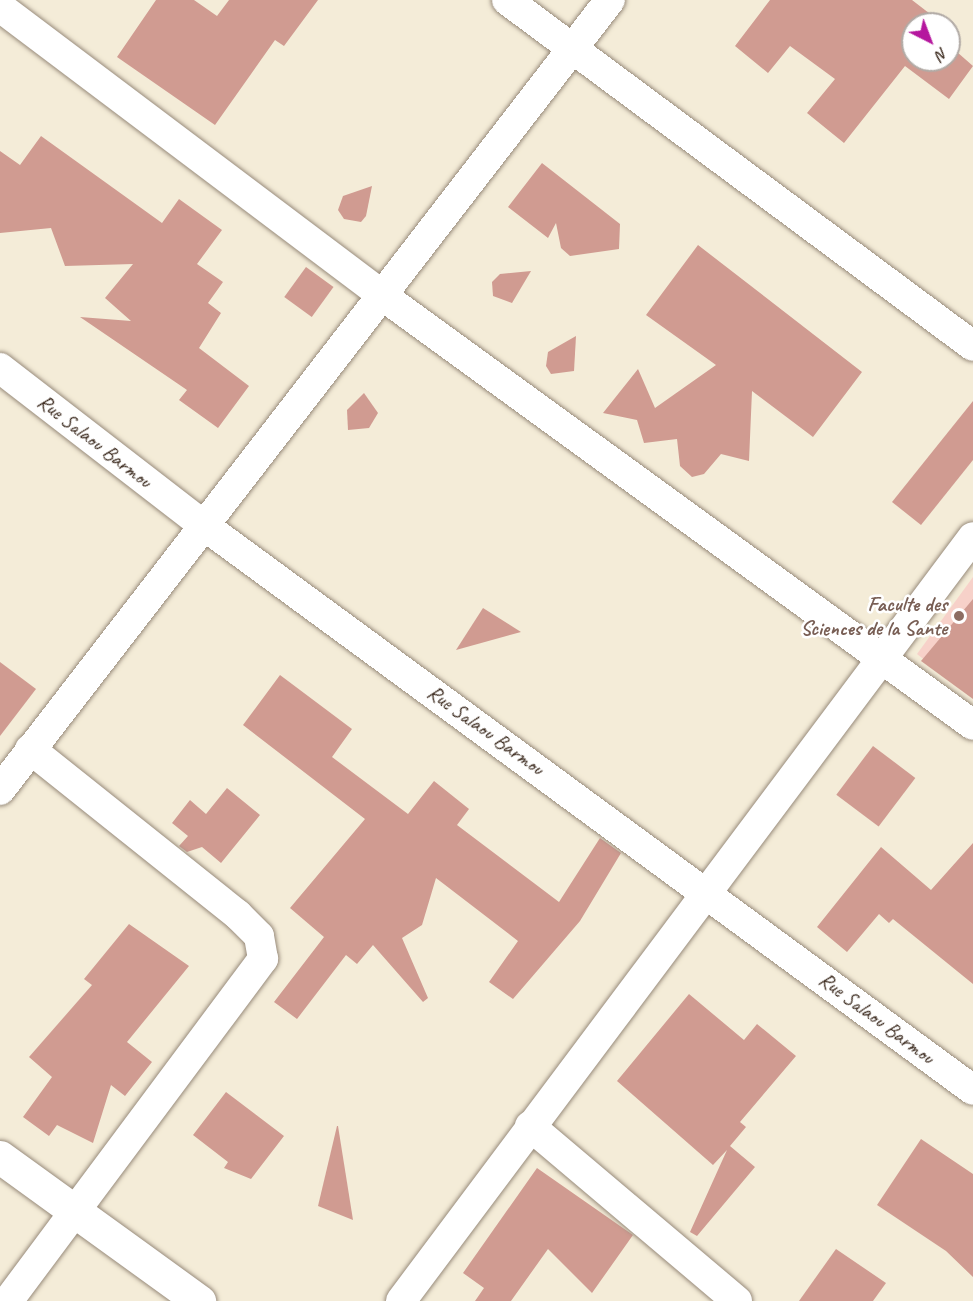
<!DOCTYPE html>
<style>
body{margin:0}
#map{position:relative;width:973px;height:1301px;overflow:hidden;background:#f4ecd8;font-family:Caveat,sans-serif}
div>[style]{position:absolute}
.built>*{inset:0;background:#f7d1c9}
.building>*{inset:0;background:#d09b91;transform-origin:0 0}
.roads{filter:drop-shadow(0 0 2px #988b7b) drop-shadow(0 0 2px #988b7b)}
.minor>*{height:30px;margin:-15px;padding:0 15px;transform-origin:15px;border-radius:15px;background:#fff}
.tertiary>*{height:33px;margin:-16.5px;padding:0 16.5px;transform-origin:16.5px;border-radius:16.5px;background:#fff}
.dots>*{width:16px;height:16px;translate:-50% -50%;box-sizing:border-box;border:3px solid #fff;border-radius:50%}
span{translate:-50% -50%;white-space:nowrap;text-align:center;line-height:1.15;-webkit-text-stroke:5px #fff;paint-order:stroke}
.street-label{font-size:21px;color:#3b2a1e}
.education-label{font-size:21px;color:#785e54;font-weight:700}
.right{translate:-100% -50%;text-align:right}
.north{position:absolute;left:901px;top:12px;width:60px;height:60px;box-sizing:border-box;background:#fff;border:2px solid #b1aaa5;border-radius:50%;rotate:138deg;font-size:16px;font-weight:700;line-height:24px;text-align:center;color:#3b2a1e}
.north::after{content:'';display:block;margin:auto;width:21px;height:27px;background:#b5179e;clip-path:polygon(50% 0,100% 100%,50% 72%,0 100%)}
</style>
<div id="map">
<div class="built">
<div style="clip-path:polygon(973px 577px,973px 698px,917px 654px)"></div>
</div>
<div class="building">
<div style="clip-path:polygon(156px 0,194px 0,217px 16px,229px 0,318px 0,284px 46px,275px 40px,215px 125px,117px 57px)"></div>
<div style="clip-path:polygon(770px 0,912px 0,938px 20px,913px 24px,913px 60px,949px 60px,949px 45px,973px 66px,949px 99px,905px 66px,844px 143px,807px 113px,835px 79px,790px 46px,768px 73px,735px 46px)"></div>
<div style="clip-path:polygon(41px 136px,162px 223px,179px 199px,222px 230px,197px 264px,223px 282px,208px 303px,221px 313px,199px 348px,249px 386px,218px 428px,179px 400px,187px 390px,80px 317px,131px 321px,105px 298px,133px 264px,65px 266px,51px 228px,0 233px,0 151px,20px 165px)"></div>
<div style="clip-path:polygon(542px 163px,620px 224px,619px 249px,570px 256px,561px 248px,556px 223px,548px 238px,508px 207px)"></div>
<div style="clip-path:polygon(372px 186px,366px 216px,361px 222px,344px 219px,338px 210px,343px 196px)"></div>
<div style="clip-path:polygon(698px 245px,862px 372px,813px 437px,752px 391px,749px 461px,721px 454px,704px 474px,692px 477px,680px 466px,677px 439px,644px 443px,637px 420px,603px 413px,638px 369px,655px 408px,716px 365px,646px 315px)"></div>
<div style="left:306px;top:267px;width:34px;height:37px;rotate:36deg"></div>
<div style="clip-path:polygon(531px 271px,512px 303px,493px 296px,492px 282px,500px 274px)"></div>
<div style="clip-path:polygon(576px 336px,574px 371px,551px 374px,546px 366px,548px 352px)"></div>
<div style="clip-path:polygon(364px 393px,378px 413px,369px 428px,348px 430px,347px 410px)"></div>
<div style="clip-path:polygon(973px 401px,973px 460px,921px 525px,892px 502px)"></div>
<div style="clip-path:polygon(973px 599px,973px 699px,921px 661px)"></div>
<div style="clip-path:polygon(483px 608px,521px 632px,456px 650px)"></div>
<div style="clip-path:polygon(0 662px,36px 689px,0 736px)"></div>
<div style="clip-path:polygon(280px 675px,352px 729px,332px 757px,408px 814px,434px 781px,469px 809px,457px 825px,559px 902px,600px 838px,621px 853px,580px 921px,513px 999px,489px 982px,518px 941px,436px 878px,422px 925px,402px 938px,428px 998px,423px 1002px,373px 945px,357px 964px,346px 955px,297px 1019px,274px 1002px,324px 937px,290px 908px,365px 819px,243px 725px)"></div>
<div style="left:873px;top:746px;width:53px;height:61px;rotate:37deg"></div>
<div style="clip-path:polygon(227px 788px,260px 815px,221px 863px,202px 847px,187px 852px,179px 846px,188px 836px,172px 823px,190px 800px,206px 814px)"></div>
<div style="clip-path:polygon(973px 843px,973px 984px,893px 919px,889px 923px,879px 914px,847px 952px,817px 927px,881px 847px,931px 890px)"></div>
<div style="clip-path:polygon(129px 924px,189px 966px,127px 1042px,152px 1062px,125px 1096px,111px 1085px,93px 1143px,57px 1125px,49px 1136px,23px 1117px,52px 1077px,29px 1057px,92px 985px,84px 979px)"></div>
<div style="clip-path:polygon(689px 994px,744px 1040px,757px 1024px,796px 1056px,740px 1122px,746px 1127px,730px 1146px,755px 1167px,697px 1236px,690px 1232px,727px 1150px,713px 1165px,617px 1081px)"></div>
<div style="clip-path:polygon(226px 1092px,284px 1136px,251px 1179px,224px 1168px,228px 1162px,193px 1135px)"></div>
<div style="clip-path:polygon(337px 1126px,338px 1126px,353px 1220px,318px 1206px)"></div>
<div style="clip-path:polygon(921px 1139px,973px 1174px,973px 1277px,946px 1251px,877px 1205px)"></div>
<div style="clip-path:polygon(537px 1168px,633px 1235px,592px 1293px,548px 1249px,511px 1301px,475px 1301px,484px 1288px,463px 1273px)"></div>
<div style="clip-path:polygon(836px 1249px,886px 1283px,873px 1301px,799px 1301px)"></div>
</div>
<div class="roads">
<div class="minor">
<div style="left:507px;top:0;width:580px;rotate:36.59deg"></div>
<div style="left:0;top:7px;width:480px;rotate:37deg"></div>
<div style="left:383px;top:296px;width:729px;rotate:36.02deg"></div>
<div style="left:0;top:368px;width:255px;rotate:37.7deg"></div>
<div style="left:202px;top:524px;width:956px;rotate:36.28deg"></div>
<div style="left:0;top:790px;width:998px;rotate:-52.33deg"></div>
<div style="left:530px;top:1126px;width:271px;rotate:40.2deg"></div>
<div style="left:8px;top:1301px;width:427px;rotate:-53.3deg"></div>
<div style="left:263px;top:959px;width:23px;rotate:-100deg"></div>
<div style="left:259px;top:936px;width:30px;rotate:-135deg"></div>
<div style="left:238px;top:915px;width:266px;rotate:-141.4deg"></div>
<div style="left:401px;top:1301px;width:954px;rotate:-53.18deg"></div>
</div>
<div class="tertiary">
<div style="left:0;top:1157px;width:246px;rotate:35.9deg"></div>
</div>
</div>
<div class="dots">
<div style="left:959px;top:616px;background:#8d6e63"></div>
</div>
<div class="street-label">
<span style="left:95px;top:441px;rotate:38deg">Rue Salaou Barmou</span>
<span style="left:486px;top:730px;rotate:36deg">Rue Salaou Barmou</span>
<span style="left:877px;top:1018px;rotate:37deg">Rue Salaou Barmou</span>
</div>
<div class="education-label">
<span class="right" style="left:947px;top:616px">Faculte des<br>Sciences de la Sante</span>
</div>
<div class="north">N</div>
</div>
